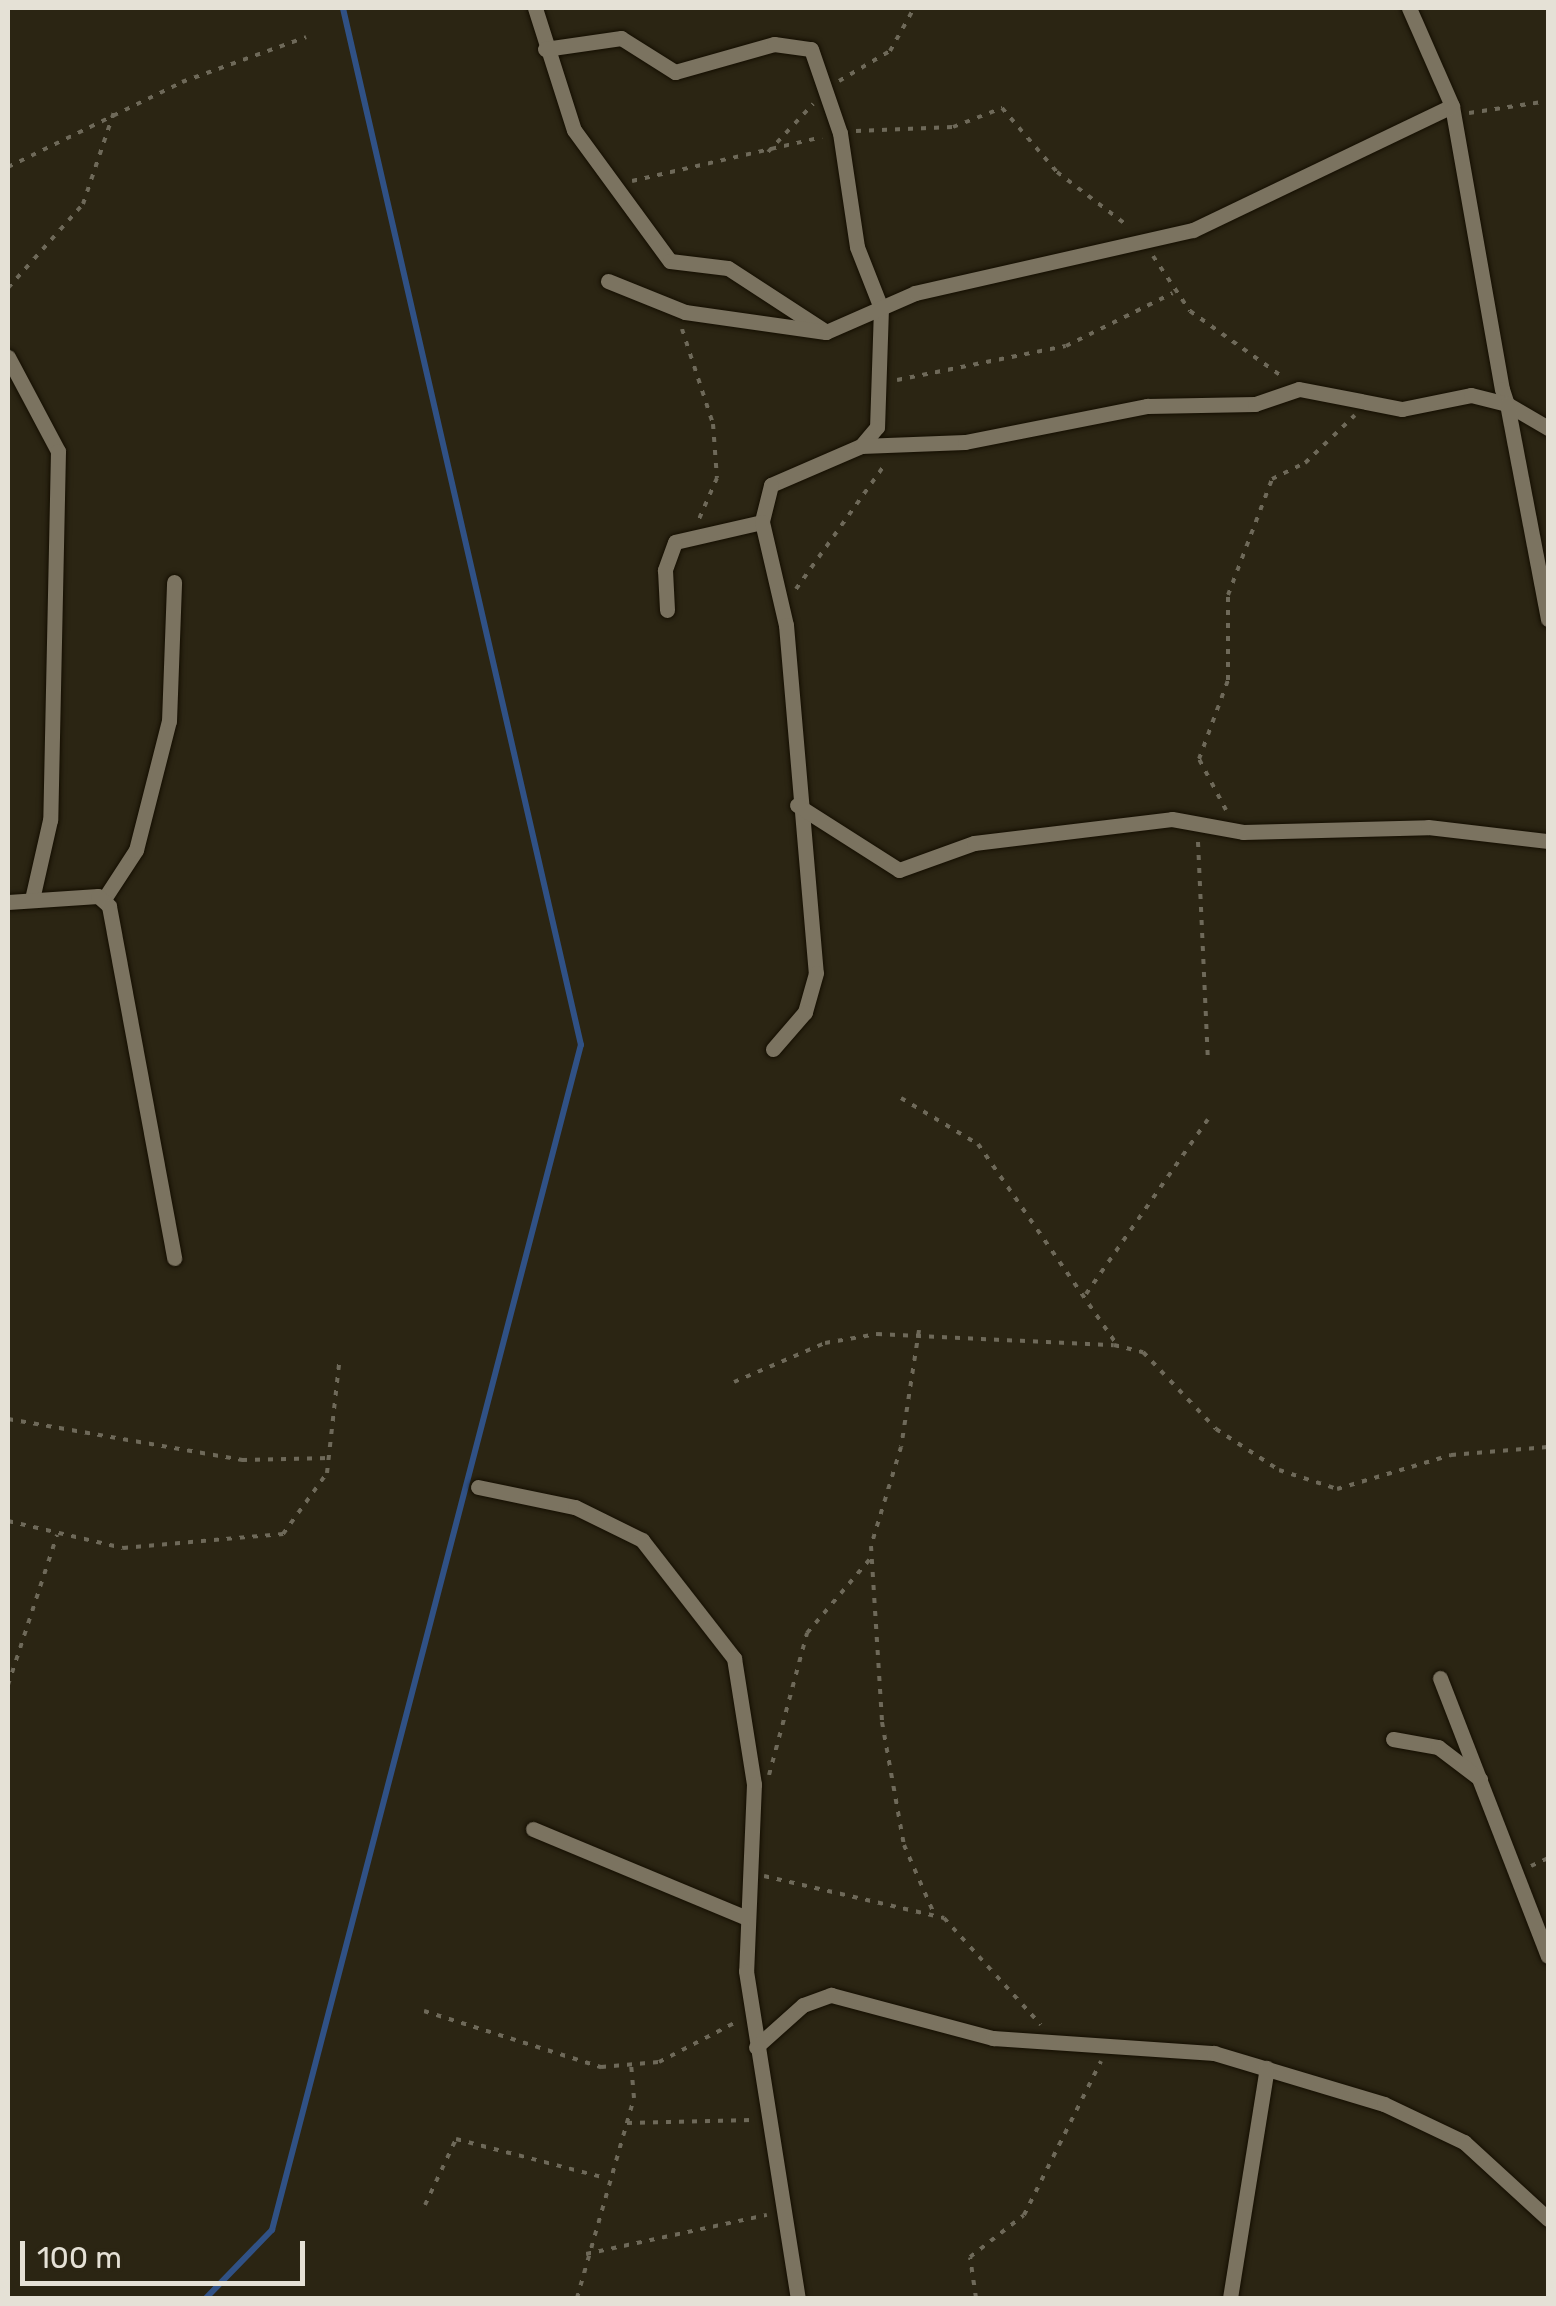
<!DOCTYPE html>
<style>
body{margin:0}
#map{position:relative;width:1556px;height:2306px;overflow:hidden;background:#2b2513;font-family:Rubik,sans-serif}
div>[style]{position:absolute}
.stream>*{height:6px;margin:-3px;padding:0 3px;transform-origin:3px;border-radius:3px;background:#305185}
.path>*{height:4px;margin-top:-2px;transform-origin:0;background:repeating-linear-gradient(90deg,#6e6959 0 5px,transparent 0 13px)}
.roads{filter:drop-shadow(0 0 2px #140e01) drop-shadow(0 0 2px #140e01)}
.street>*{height:15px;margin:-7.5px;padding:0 7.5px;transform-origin:7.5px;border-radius:7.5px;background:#7b7360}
span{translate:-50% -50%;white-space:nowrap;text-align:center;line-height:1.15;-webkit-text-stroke:10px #2b2513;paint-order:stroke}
.frame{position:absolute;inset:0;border:10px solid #e5e1d6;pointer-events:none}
.scale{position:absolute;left:20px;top:2241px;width:285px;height:45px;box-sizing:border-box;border:5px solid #e5e1d6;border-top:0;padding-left:12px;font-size:30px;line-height:35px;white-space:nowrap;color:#e5e1d6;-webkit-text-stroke:8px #2b2513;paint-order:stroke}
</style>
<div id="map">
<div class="stream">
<div style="left:206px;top:2298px;width:95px;rotate:-45.9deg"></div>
<div style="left:272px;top:2230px;width:1225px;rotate:-75.39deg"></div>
<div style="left:581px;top:1045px;width:1064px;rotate:-102.93deg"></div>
</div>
<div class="path">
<div style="left:839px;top:81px;width:59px;rotate:-30.5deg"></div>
<div style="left:890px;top:51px;width:49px;rotate:-60.8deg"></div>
<div style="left:1469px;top:113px;width:80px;rotate:-8.6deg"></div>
<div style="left:856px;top:131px;width:97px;rotate:-2.4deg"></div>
<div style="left:953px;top:127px;width:53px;rotate:-21.2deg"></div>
<div style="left:1002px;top:108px;width:84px;rotate:49.3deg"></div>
<div style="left:1057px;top:172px;width:89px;rotate:37.3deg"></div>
<div style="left:768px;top:152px;width:66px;rotate:-46.8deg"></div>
<div style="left:8px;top:167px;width:194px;rotate:-26deg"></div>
<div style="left:182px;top:82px;width:132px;rotate:-19.9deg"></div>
<div style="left:632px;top:181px;width:195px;rotate:-13deg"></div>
<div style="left:1153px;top:256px;width:66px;rotate:56.1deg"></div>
<div style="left:1190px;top:311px;width:114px;rotate:35.4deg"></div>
<div style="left:8px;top:288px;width:113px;rotate:-48.2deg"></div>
<div style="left:83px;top:204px;width:97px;rotate:-71.4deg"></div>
<div style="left:682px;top:329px;width:100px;rotate:71.9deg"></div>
<div style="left:713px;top:424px;width:54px;rotate:85.8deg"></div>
<div style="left:717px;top:478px;width:45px;rotate:113.7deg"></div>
<div style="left:897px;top:380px;width:172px;rotate:-11.4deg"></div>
<div style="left:1066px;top:346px;width:119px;rotate:-26.4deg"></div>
<div style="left:796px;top:589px;width:155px;rotate:-54.5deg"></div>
<div style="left:1226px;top:810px;width:58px;rotate:-117.9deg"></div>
<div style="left:1199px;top:759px;width:84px;rotate:-69.8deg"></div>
<div style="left:1228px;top:680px;width:85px;rotate:-90deg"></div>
<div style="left:1228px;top:595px;width:124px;rotate:-69.2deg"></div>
<div style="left:1272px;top:479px;width:37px;rotate:-26deg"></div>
<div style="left:1305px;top:463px;width:69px;rotate:-43.8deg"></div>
<div style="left:1198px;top:842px;width:221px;rotate:87.4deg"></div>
<div style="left:901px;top:1098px;width:90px;rotate:30.9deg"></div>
<div style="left:978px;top:1144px;width:244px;rotate:55.3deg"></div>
<div style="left:1086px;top:1294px;width:213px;rotate:-55.1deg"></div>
<div style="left:919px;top:1330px;width:118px;rotate:98.7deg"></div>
<div style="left:901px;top:1447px;width:103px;rotate:106.9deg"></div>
<div style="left:871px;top:1546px;width:176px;rotate:86.4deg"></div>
<div style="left:882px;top:1722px;width:125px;rotate:79.9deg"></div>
<div style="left:904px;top:1845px;width:77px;rotate:66.4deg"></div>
<div style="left:734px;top:1382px;width:99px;rotate:-23.2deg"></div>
<div style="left:825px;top:1343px;width:53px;rotate:-9.8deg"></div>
<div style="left:877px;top:1334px;width:237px;rotate:2.7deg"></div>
<div style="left:1114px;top:1345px;width:30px;rotate:14deg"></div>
<div style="left:1143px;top:1352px;width:106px;rotate:46.5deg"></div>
<div style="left:1216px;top:1429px;width:75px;rotate:33.1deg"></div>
<div style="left:1279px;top:1470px;width:61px;rotate:18.1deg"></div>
<div style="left:1337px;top:1489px;width:119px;rotate:-16.6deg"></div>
<div style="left:1451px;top:1455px;width:97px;rotate:-4.7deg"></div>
<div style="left:8px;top:1419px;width:238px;rotate:9.9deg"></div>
<div style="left:242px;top:1460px;width:88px;rotate:-1.3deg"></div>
<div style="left:8px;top:1521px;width:118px;rotate:13.2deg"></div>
<div style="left:123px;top:1548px;width:161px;rotate:-5deg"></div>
<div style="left:283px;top:1534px;width:75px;rotate:-54.2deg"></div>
<div style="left:327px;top:1473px;width:110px;rotate:-83.7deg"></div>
<div style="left:8px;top:1685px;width:158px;rotate:-71.9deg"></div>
<div style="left:769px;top:1775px;width:147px;rotate:-75deg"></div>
<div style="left:807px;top:1633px;width:97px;rotate:-49.6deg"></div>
<div style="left:1531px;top:1866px;width:19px;rotate:-25deg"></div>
<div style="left:764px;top:1876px;width:185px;rotate:13.1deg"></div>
<div style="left:944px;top:1918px;width:144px;rotate:47.8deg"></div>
<div style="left:424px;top:2011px;width:186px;rotate:17.6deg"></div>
<div style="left:601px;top:2067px;width:58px;rotate:-4.9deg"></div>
<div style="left:659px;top:2062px;width:89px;rotate:-27.4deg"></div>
<div style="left:627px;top:2123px;width:125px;rotate:-1.4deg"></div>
<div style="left:425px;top:2205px;width:73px;rotate:-64.8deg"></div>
<div style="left:456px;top:2139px;width:155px;rotate:14.6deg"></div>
<div style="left:586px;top:2254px;width:185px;rotate:-12.2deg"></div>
<div style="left:577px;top:2298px;width:208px;rotate:-74.1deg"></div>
<div style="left:634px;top:2098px;width:32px;rotate:-95deg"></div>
<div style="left:976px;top:2298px;width:41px;rotate:-98.3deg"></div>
<div style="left:970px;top:2257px;width:68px;rotate:-37.9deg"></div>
<div style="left:1024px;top:2215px;width:172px;rotate:-63.4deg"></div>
</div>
<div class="roads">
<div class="street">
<div style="left:535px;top:8px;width:128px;rotate:72.3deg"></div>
<div style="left:574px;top:130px;width:162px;rotate:53.8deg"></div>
<div style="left:670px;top:261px;width:58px;rotate:6.9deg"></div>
<div style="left:728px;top:268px;width:117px;rotate:33.1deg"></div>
<div style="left:1409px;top:8px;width:107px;rotate:66.3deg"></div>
<div style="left:1452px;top:106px;width:287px;rotate:80deg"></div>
<div style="left:1502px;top:389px;width:16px;rotate:72deg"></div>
<div style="left:1507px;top:404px;width:48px;rotate:30.3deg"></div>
<div style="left:545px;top:49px;width:77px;rotate:-8.2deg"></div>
<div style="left:621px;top:38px;width:64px;rotate:32.2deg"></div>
<div style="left:675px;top:72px;width:103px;rotate:-15.8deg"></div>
<div style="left:774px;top:44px;width:37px;rotate:8deg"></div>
<div style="left:811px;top:49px;width:89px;rotate:71deg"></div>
<div style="left:840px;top:133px;width:115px;rotate:81.5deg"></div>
<div style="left:857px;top:247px;width:66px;rotate:68.5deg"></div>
<div style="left:881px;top:308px;width:119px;rotate:91.9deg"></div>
<div style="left:877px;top:427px;width:25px;rotate:130deg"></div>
<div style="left:861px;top:446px;width:98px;rotate:156.6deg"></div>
<div style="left:771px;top:485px;width:38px;rotate:104deg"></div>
<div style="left:762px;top:522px;width:89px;rotate:167.1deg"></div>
<div style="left:675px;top:542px;width:30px;rotate:110deg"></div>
<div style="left:665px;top:570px;width:40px;rotate:87.1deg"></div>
<div style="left:608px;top:281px;width:83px;rotate:21.9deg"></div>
<div style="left:685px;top:312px;width:142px;rotate:8.1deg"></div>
<div style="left:826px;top:332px;width:97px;rotate:-23.7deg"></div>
<div style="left:915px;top:293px;width:285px;rotate:-12.8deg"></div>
<div style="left:1193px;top:230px;width:287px;rotate:-25.6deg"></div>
<div style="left:8px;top:357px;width:106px;rotate:62deg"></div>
<div style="left:58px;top:451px;width:369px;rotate:91.2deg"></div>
<div style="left:50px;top:820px;width:81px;rotate:102.8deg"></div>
<div style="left:861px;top:446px;width:104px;rotate:-2.2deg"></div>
<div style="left:965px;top:442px;width:186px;rotate:-11.2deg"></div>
<div style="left:1147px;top:406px;width:108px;rotate:-1.1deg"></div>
<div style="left:1255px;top:404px;width:46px;rotate:-18.8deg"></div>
<div style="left:1299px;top:389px;width:105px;rotate:11deg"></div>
<div style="left:1402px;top:409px;width:70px;rotate:-11.5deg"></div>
<div style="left:1471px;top:395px;width:37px;rotate:14deg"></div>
<div style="left:1507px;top:404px;width:219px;rotate:79.2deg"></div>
<div style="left:762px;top:522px;width:106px;rotate:76.9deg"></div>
<div style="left:786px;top:625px;width:349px;rotate:85.1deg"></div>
<div style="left:816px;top:973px;width:41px;rotate:105.8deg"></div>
<div style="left:805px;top:1012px;width:49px;rotate:130.9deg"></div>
<div style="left:797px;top:805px;width:121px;rotate:32.5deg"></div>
<div style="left:899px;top:870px;width:80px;rotate:-19.8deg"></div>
<div style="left:974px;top:843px;width:199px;rotate:-6.9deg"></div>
<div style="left:1172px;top:819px;width:72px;rotate:10.4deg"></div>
<div style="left:1243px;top:832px;width:185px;rotate:-1.5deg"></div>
<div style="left:1428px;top:827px;width:121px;rotate:6.7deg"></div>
<div style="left:104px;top:899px;width:59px;rotate:-56.9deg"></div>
<div style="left:136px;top:850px;width:133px;rotate:-75.7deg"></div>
<div style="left:169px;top:721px;width:139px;rotate:-87.9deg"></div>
<div style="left:8px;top:902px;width:90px;rotate:-3.8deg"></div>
<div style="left:98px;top:896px;width:15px;rotate:42deg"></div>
<div style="left:109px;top:906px;width:358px;rotate:79.5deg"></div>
<div style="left:478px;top:1487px;width:99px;rotate:11.7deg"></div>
<div style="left:575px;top:1507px;width:75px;rotate:26.2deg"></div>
<div style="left:642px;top:1540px;width:150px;rotate:52.1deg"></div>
<div style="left:734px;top:1658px;width:128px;rotate:81deg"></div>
<div style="left:754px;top:1784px;width:187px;rotate:92.4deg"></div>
<div style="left:746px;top:1971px;width:331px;rotate:81deg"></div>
<div style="left:1440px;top:1678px;width:298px;rotate:68.8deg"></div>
<div style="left:1393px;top:1739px;width:46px;rotate:10.1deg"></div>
<div style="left:1438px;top:1747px;width:53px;rotate:37.3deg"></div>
<div style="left:533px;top:1829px;width:229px;rotate:22.6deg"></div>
<div style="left:756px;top:2047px;width:63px;rotate:-41.8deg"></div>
<div style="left:803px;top:2005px;width:30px;rotate:-20deg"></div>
<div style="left:831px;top:1995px;width:168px;rotate:14.9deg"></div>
<div style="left:993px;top:2038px;width:222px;rotate:3.9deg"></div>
<div style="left:1214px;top:2053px;width:177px;rotate:16.7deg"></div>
<div style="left:1384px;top:2104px;width:89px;rotate:25.4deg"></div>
<div style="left:1464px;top:2142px;width:114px;rotate:42.5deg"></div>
<div style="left:1230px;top:2298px;width:233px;rotate:-80.9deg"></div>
</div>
</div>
<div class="frame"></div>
<div class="scale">100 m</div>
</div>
